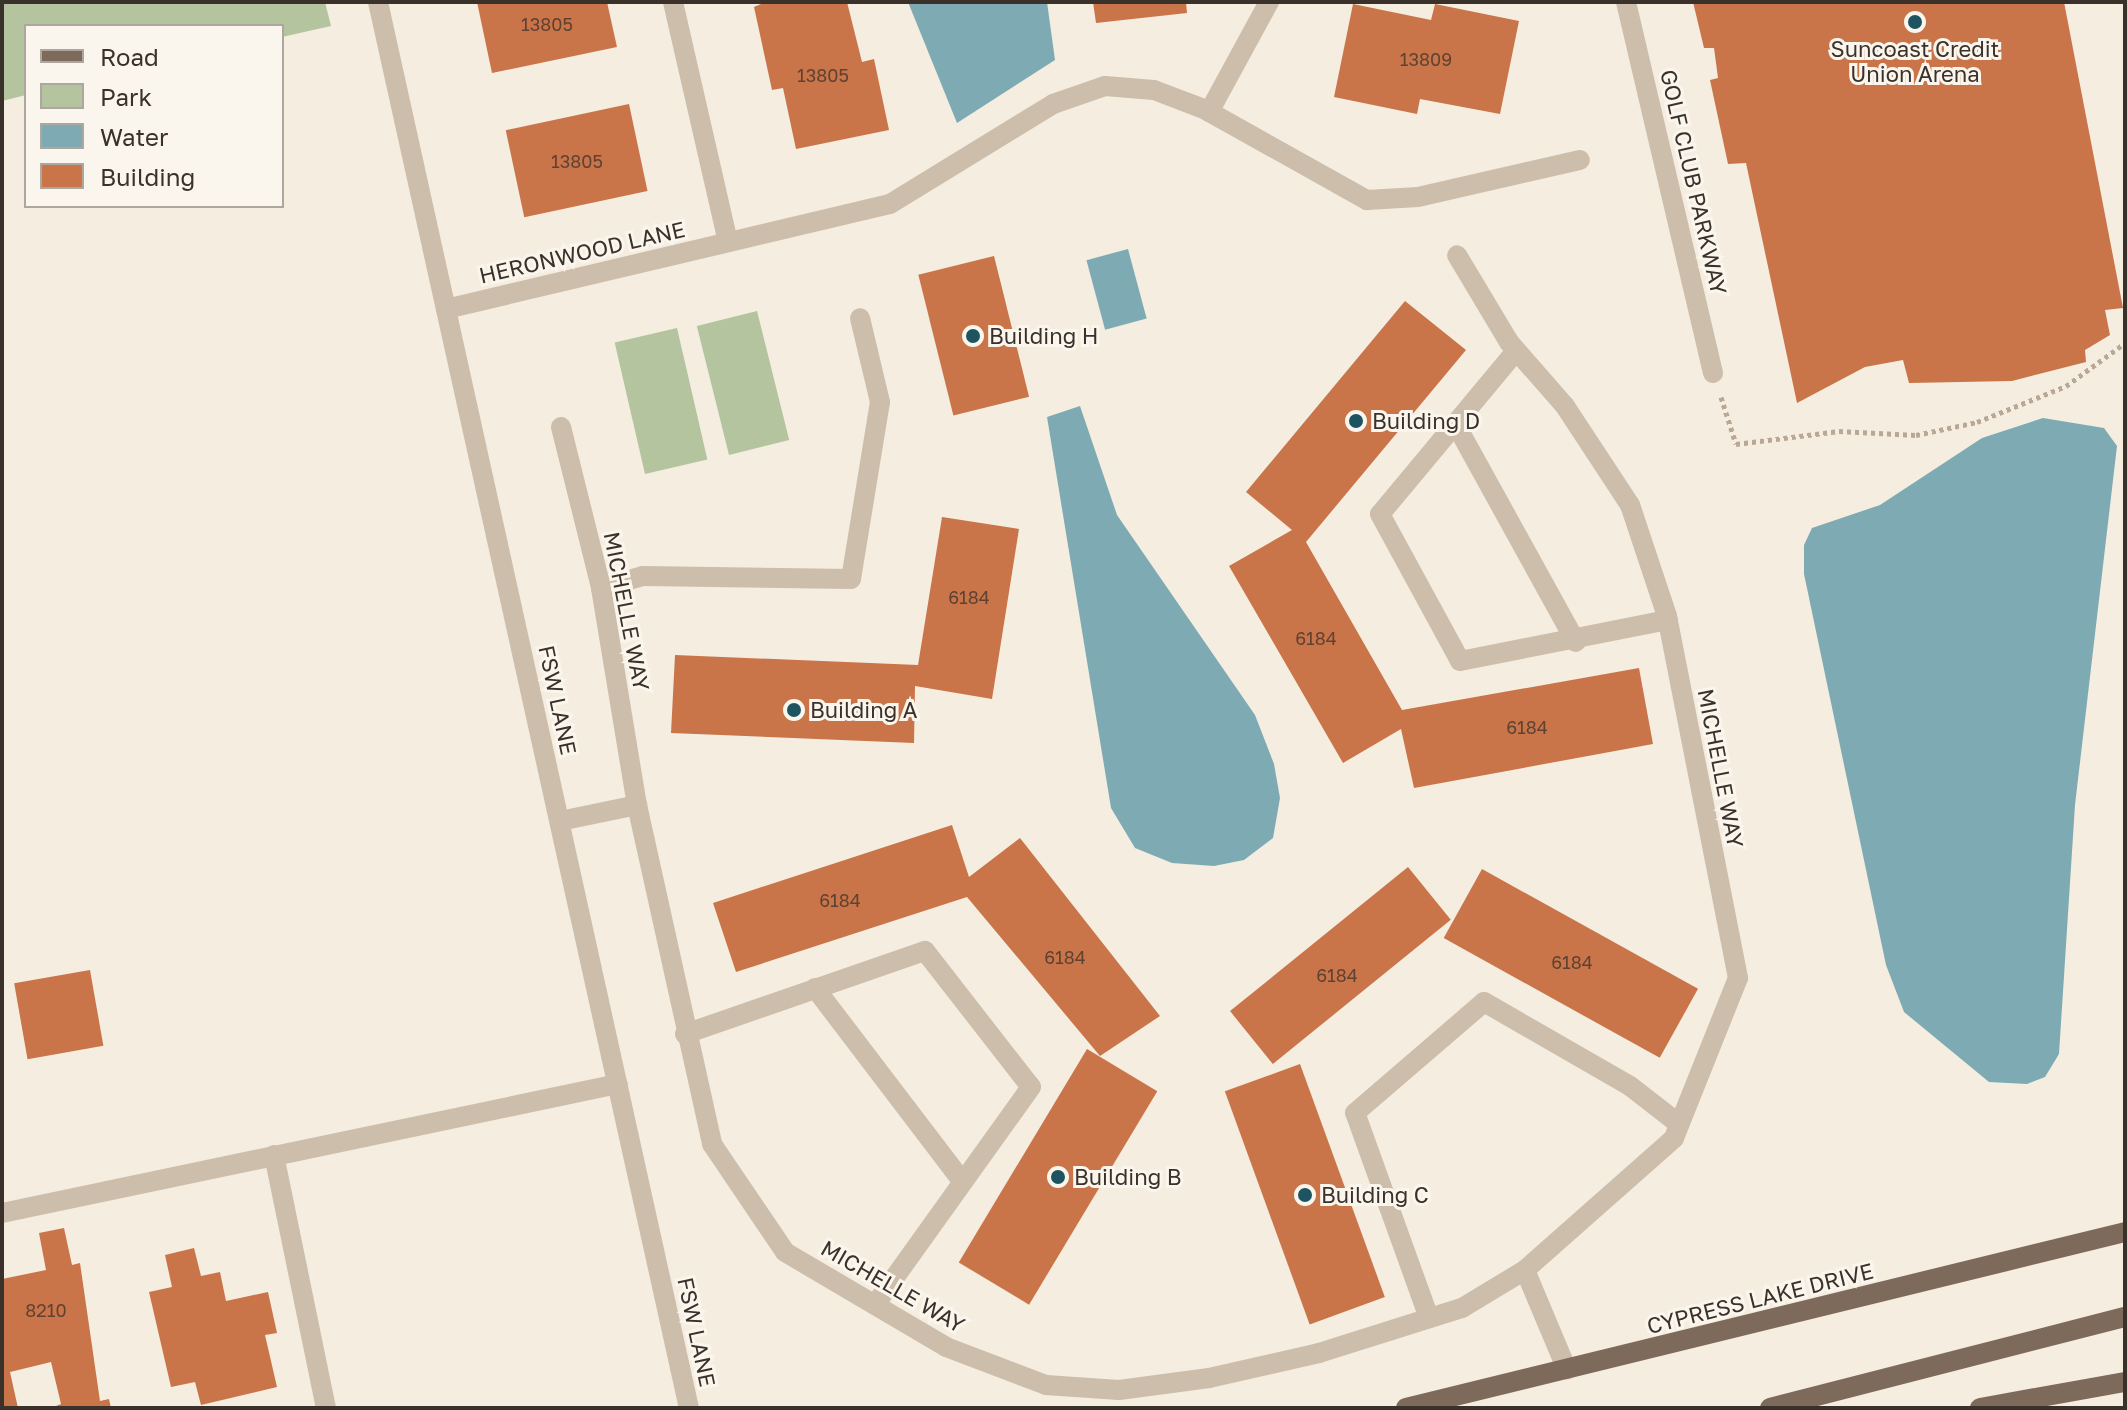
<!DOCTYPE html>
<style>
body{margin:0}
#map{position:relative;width:2127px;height:1410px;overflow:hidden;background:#f4ede0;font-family:"Golos Text",sans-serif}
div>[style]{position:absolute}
.green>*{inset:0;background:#b4c49f;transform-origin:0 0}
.water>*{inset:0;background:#7eabb3;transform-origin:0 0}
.building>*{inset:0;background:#ca7549;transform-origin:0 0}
.path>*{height:5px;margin-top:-2.5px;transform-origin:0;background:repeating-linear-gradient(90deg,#b9a895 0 4px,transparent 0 8px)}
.minor>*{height:20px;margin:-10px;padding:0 10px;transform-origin:10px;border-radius:10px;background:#cdbeab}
.major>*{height:20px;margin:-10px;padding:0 10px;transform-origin:10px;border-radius:10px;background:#7d6a5b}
.dots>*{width:22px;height:22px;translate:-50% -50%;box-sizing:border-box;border:4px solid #fbf6ed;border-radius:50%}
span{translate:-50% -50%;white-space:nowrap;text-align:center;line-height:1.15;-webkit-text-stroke:6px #fbf6ed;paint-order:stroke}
.number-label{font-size:18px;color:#5f4232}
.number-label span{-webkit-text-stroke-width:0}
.poi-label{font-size:22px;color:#3b312b}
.left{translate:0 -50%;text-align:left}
.street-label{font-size:22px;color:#3b312b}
.frame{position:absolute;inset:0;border:4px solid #3b312b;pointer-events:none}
.legend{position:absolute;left:24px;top:24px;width:260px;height:184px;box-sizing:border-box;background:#fbf6ed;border:2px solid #aea79f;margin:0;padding:10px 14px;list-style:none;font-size:24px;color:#3b312b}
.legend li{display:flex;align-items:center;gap:16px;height:40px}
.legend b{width:40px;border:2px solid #aea79f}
</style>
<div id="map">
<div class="green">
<div style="clip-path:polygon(2px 2px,325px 2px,331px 26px,282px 37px,282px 26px,26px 26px,26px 95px,2px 101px)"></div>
<div style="left:757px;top:311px;width:133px;height:62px;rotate:76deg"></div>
<div style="left:677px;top:328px;width:135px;height:64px;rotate:77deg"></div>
</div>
<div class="water">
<div style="clip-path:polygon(908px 2px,1047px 2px,1055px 60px,957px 123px)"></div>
<div style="left:1128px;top:249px;width:72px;height:43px;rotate:75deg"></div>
<div style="clip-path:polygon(1080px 406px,1117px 515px,1255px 715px,1274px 764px,1280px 798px,1273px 838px,1244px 860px,1214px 866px,1172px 863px,1135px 848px,1111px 808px,1047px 417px)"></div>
<div style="clip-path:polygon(2043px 418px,2104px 428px,2117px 446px,2075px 805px,2059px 1054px,2045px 1077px,2027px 1084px,1989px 1082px,1904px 1012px,1886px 965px,1804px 574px,1804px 545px,1812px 528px,1880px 505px,1982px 438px)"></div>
</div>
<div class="building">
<div style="clip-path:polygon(477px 2px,607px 2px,617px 47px,492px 73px)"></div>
<div style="clip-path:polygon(766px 2px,847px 2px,862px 62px,874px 59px,889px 130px,796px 149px,783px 88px,772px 90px,754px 7px)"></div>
<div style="clip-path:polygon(1093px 2px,1186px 2px,1187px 13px,1096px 23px)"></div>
<div style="clip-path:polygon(1693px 2px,2064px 2px,2123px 308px,2105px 310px,2110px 335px,2085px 350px,2086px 362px,2012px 381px,1909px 383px,1903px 360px,1865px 367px,1797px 403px,1746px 163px,1728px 164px,1710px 80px,1718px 78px,1714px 48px,1704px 48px)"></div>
<div style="clip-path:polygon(1353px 4px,1431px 20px,1435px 4px,1519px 21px,1500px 114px,1420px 99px,1417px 114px,1334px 97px)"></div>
<div style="left:629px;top:104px;width:89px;height:126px;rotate:78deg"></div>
<div style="left:994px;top:256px;width:145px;height:78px;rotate:76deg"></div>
<div style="clip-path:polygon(1405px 301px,1466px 350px,1306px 542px,1402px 710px,1639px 668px,1653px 744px,1414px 788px,1401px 729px,1343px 763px,1229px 566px,1292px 530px,1246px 492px)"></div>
<div style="clip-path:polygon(942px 517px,1019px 529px,992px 699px,915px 686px,914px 743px,671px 733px,675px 655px,918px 665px)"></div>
<div style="clip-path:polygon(952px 825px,969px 877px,1020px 838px,1160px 1016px,1100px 1056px,967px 897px,736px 972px,713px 903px)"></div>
<div style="left:1408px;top:867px;width:68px;height:229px;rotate:51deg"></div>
<div style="left:1482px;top:869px;width:247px;height:79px;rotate:29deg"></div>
<div style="left:90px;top:970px;width:77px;height:77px;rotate:80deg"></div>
<div style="left:1087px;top:1049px;width:82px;height:249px;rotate:31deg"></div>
<div style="left:1300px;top:1064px;width:248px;height:80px;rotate:70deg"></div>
<div style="clip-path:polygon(64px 1228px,72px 1265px,80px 1263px,100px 1401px,109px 1399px,111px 1408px,51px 1408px,61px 1404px,51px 1362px,10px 1372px,18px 1408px,2px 1408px,2px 1279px,46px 1270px,39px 1233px)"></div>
<div style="clip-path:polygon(194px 1248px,201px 1276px,220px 1272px,226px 1301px,268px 1292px,277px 1333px,265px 1335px,277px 1387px,201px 1405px,195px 1382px,171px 1387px,149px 1292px,172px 1287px,165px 1255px)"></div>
</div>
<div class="path">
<div style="left:1721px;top:397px;width:49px;rotate:72.3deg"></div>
<div style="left:1736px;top:444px;width:104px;rotate:-7.2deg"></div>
<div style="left:1839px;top:431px;width:77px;rotate:3deg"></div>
<div style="left:1916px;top:435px;width:62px;rotate:-12deg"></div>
<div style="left:1977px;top:422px;width:96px;rotate:-22deg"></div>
<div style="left:2066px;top:386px;width:73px;rotate:-36.1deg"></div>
</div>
<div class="minor">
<div style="left:378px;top:2px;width:1440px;rotate:77.53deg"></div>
<div style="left:673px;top:2px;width:246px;rotate:77.1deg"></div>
<div style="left:1626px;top:2px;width:381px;rotate:76.8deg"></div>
<div style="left:1209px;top:112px;width:125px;rotate:-61.4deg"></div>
<div style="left:446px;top:309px;width:456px;rotate:-13.3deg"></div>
<div style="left:890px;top:204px;width:191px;rotate:-31.5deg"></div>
<div style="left:1053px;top:104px;width:55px;rotate:-19.1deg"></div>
<div style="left:1105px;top:86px;width:49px;rotate:4.7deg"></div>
<div style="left:1154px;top:90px;width:53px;rotate:20.8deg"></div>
<div style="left:1204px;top:109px;width:187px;rotate:29.2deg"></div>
<div style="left:1367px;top:200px;width:51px;rotate:-3.4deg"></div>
<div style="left:1418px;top:197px;width:166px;rotate:-12.9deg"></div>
<div style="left:1516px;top:351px;width:212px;rotate:129.8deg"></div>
<div style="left:1380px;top:514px;width:167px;rotate:61.4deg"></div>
<div style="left:1460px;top:661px;width:212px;rotate:-11.2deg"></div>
<div style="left:1455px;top:423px;width:250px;rotate:61.1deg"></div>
<div style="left:561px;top:427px;width:166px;rotate:76deg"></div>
<div style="left:601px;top:588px;width:220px;rotate:80.6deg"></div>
<div style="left:637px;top:805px;width:347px;rotate:77.5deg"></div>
<div style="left:712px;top:1144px;width:130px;rotate:55.9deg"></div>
<div style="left:785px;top:1252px;width:187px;rotate:30.5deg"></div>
<div style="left:946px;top:1347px;width:107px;rotate:20.8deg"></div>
<div style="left:1046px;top:1385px;width:73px;rotate:3.9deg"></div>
<div style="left:1119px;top:1390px;width:91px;rotate:-7.6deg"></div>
<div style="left:1209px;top:1378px;width:113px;rotate:-12.8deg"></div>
<div style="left:1319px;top:1353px;width:150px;rotate:-17.5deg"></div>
<div style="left:1462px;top:1308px;width:74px;rotate:-31.1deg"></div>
<div style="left:1525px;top:1270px;width:199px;rotate:-41.5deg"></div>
<div style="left:1674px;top:1138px;width:172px;rotate:-68.2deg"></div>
<div style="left:1738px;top:978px;width:369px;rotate:-101.1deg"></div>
<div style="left:1667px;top:616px;width:117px;rotate:-108.4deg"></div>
<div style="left:1630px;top:505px;width:118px;rotate:-123.3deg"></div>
<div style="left:1565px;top:406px;width:85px;rotate:-131.2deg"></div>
<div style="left:1509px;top:342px;width:101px;rotate:-120.9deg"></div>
<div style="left:601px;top:588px;width:44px;rotate:-15.9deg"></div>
<div style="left:643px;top:576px;width:208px;rotate:0.8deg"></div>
<div style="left:851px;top:579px;width:179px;rotate:-80.7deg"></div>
<div style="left:880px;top:402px;width:86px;rotate:-103.4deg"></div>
<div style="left:560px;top:821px;width:79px;rotate:-11.7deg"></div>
<div style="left:815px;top:988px;width:244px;rotate:52.7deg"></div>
<div style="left:685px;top:1034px;width:254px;rotate:-19.1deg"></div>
<div style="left:925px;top:951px;width:172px;rotate:52.1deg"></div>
<div style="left:1031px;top:1087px;width:268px;rotate:125.6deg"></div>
<div style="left:274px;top:1155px;width:258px;rotate:78.4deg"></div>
<div style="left:2px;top:1213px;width:629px;rotate:-11.83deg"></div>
<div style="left:1525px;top:1270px;width:108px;rotate:67.2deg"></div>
<div style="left:1429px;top:1318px;width:218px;rotate:-109.8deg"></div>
<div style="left:1355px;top:1113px;width:170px;rotate:-40.7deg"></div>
<div style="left:1484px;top:1002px;width:168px;rotate:29.9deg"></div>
<div style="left:1630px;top:1086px;width:62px;rotate:37.8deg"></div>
</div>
<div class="major">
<div style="left:1406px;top:1408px;width:740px;rotate:-13.75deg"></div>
<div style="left:1770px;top:1408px;width:366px;rotate:-14.4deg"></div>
<div style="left:1980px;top:1408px;width:147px;rotate:-10.2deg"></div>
</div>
<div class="dots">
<div style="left:1915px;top:22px;background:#1e545f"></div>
<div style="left:973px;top:336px;background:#1e545f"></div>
<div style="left:1356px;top:421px;background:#1e545f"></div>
<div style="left:794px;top:710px;background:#1e545f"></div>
<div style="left:1058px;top:1177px;background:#1e545f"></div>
<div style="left:1305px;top:1195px;background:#1e545f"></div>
</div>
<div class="number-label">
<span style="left:547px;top:24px">13805</span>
<span style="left:1426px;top:59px">13809</span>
<span style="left:823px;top:75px">13805</span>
<span style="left:577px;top:161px">13805</span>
<span style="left:969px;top:597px">6184</span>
<span style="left:1316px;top:638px">6184</span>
<span style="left:1527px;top:727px">6184</span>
<span style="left:840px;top:900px">6184</span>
<span style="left:1065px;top:957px">6184</span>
<span style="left:1572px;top:962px">6184</span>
<span style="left:1337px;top:975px">6184</span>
<span style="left:46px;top:1310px">8210</span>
</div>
<div class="poi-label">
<span style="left:1915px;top:61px">Suncoast Credit<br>Union Arena</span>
<span class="left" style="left:989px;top:336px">Building H</span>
<span class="left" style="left:1372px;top:421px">Building D</span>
<span class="left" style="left:810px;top:710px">Building A</span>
<span class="left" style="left:1074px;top:1177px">Building B</span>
<span class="left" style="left:1321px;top:1195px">Building C</span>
</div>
<div class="street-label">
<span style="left:1694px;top:182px;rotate:77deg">GOLF CLUB PARKWAY</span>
<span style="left:582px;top:252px;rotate:-13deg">HERONWOOD LANE</span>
<span style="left:627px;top:611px;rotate:79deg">MICHELLE WAY</span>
<span style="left:558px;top:700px;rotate:78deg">FSW LANE</span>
<span style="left:1721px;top:768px;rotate:79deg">MICHELLE WAY</span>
<span style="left:893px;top:1286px;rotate:30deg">MICHELLE WAY</span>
<span style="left:1760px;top:1298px;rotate:-14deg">CYPRESS LAKE DRIVE</span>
<span style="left:697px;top:1332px;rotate:78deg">FSW LANE</span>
</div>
<div class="frame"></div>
<ul class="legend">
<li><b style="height:10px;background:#7d6a5b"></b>Road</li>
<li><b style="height:22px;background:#b4c49f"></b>Park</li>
<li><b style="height:22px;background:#7eabb3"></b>Water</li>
<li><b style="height:22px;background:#ca7549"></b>Building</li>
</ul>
</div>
